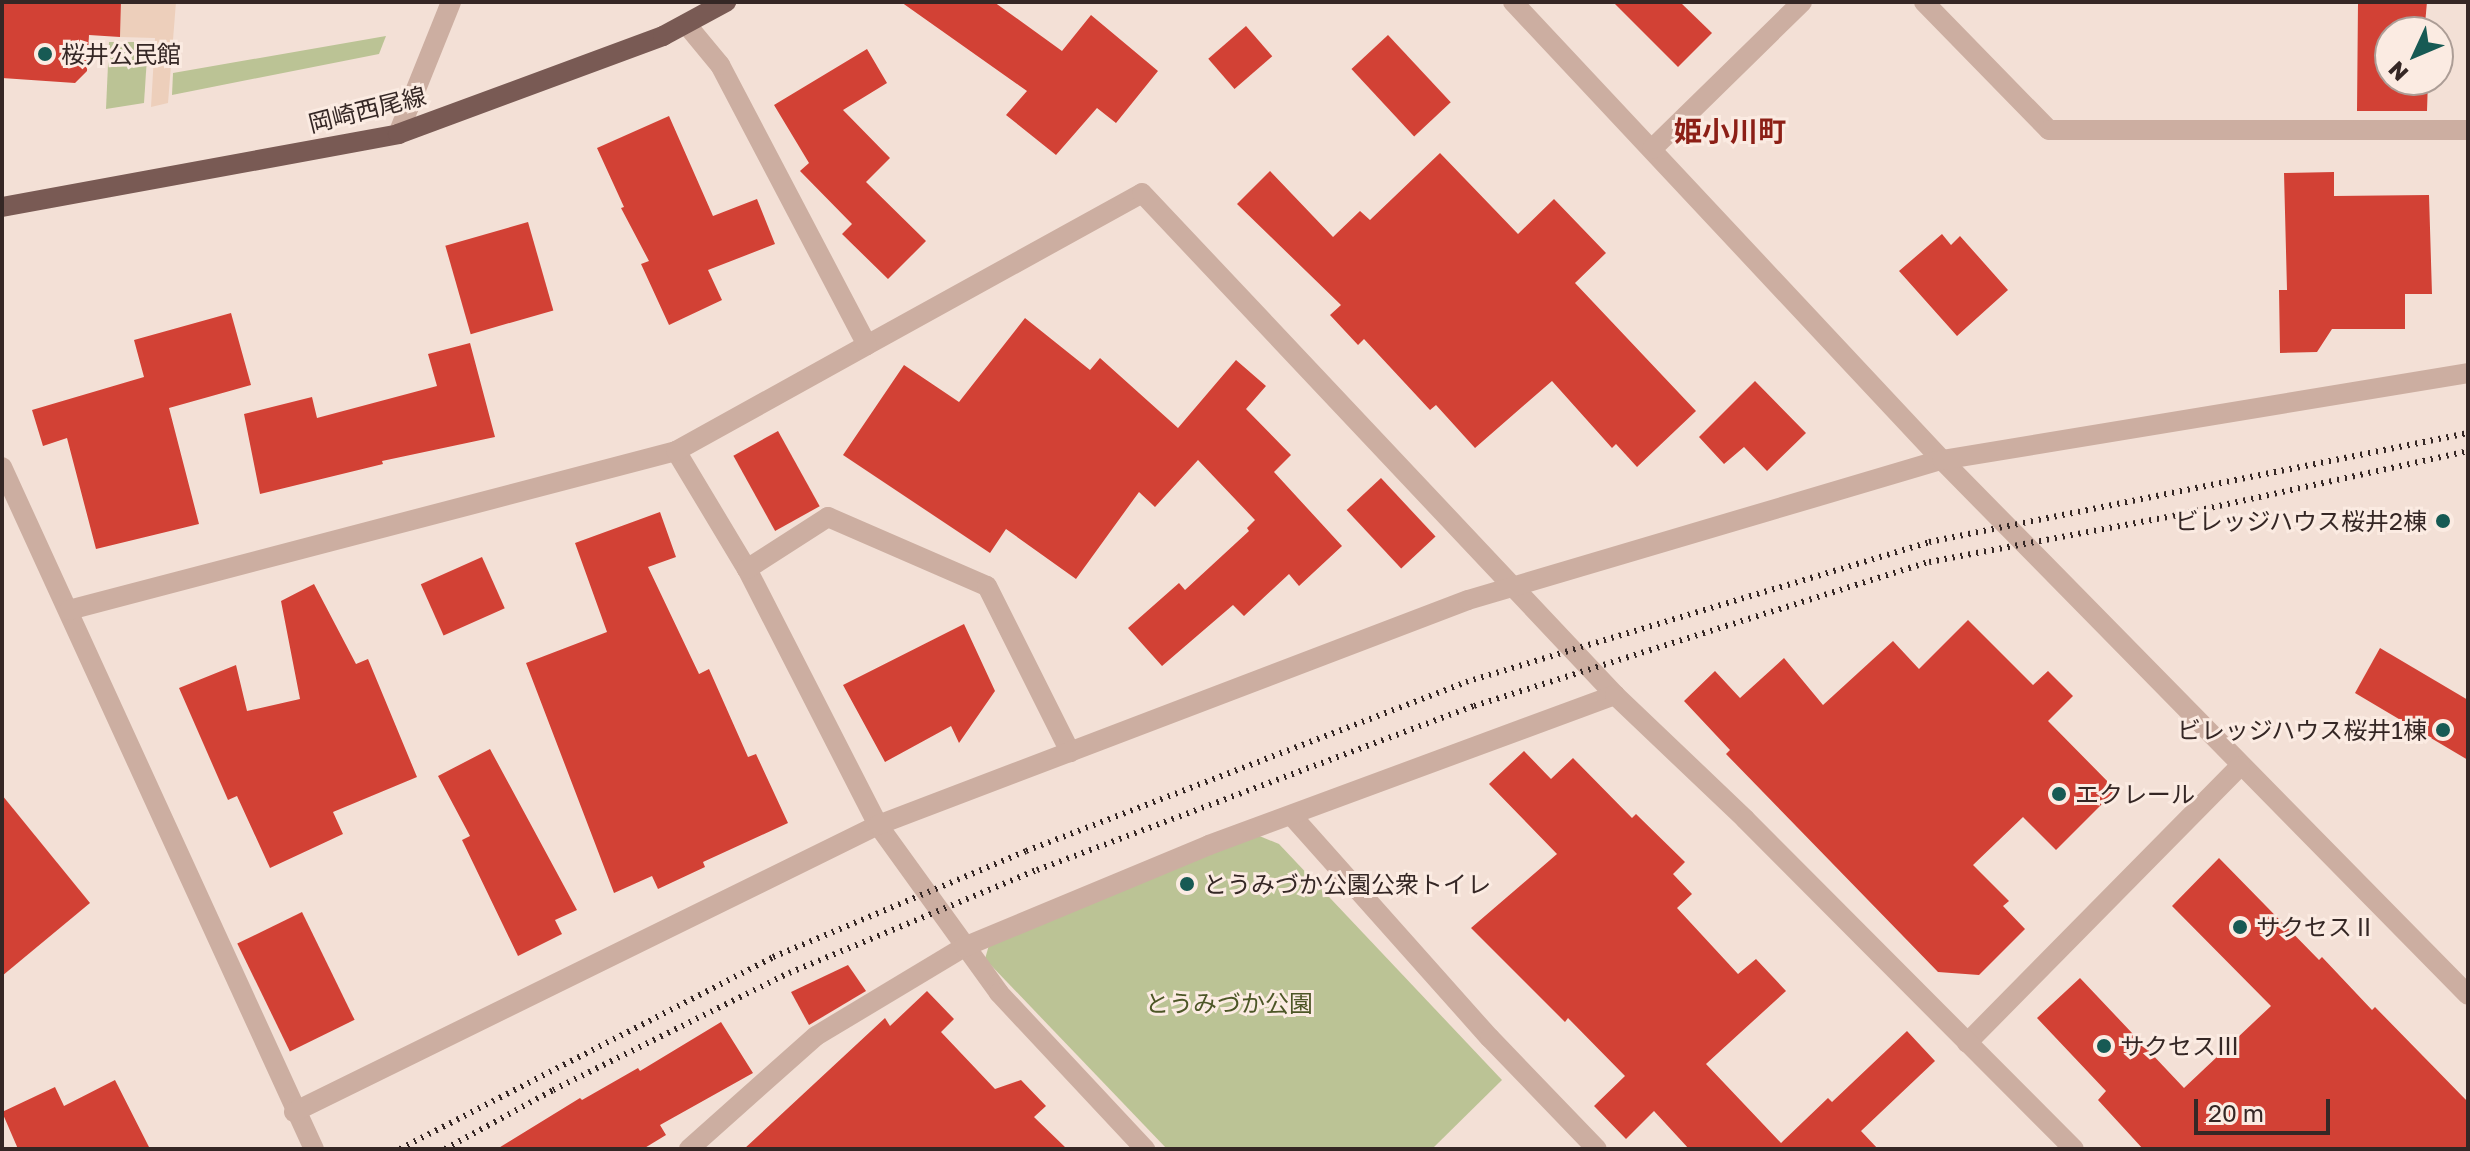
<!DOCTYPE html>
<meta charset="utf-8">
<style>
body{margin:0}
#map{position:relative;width:2470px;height:1151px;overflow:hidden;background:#f3e0d6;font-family:"Golos Text","Noto Sans JP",sans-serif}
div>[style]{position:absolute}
.green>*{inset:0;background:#bbc395}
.plaza>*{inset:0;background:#edcfbb}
.building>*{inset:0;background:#d24135;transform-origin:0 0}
.minor>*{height:20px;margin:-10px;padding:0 10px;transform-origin:10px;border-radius:10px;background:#ccaea1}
.major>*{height:20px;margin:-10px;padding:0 10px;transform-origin:10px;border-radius:10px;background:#795a54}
.rail>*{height:6px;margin-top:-3px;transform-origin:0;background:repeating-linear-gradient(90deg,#352725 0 2px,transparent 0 8px)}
.dots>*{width:22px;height:22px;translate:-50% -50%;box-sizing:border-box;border:4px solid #fbebe2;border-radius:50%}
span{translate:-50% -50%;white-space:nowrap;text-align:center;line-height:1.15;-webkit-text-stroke:6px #fbebe2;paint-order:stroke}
.poi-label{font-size:24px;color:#352725}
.left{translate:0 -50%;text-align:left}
.right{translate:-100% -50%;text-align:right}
.street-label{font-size:24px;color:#352725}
.park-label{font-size:24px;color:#4c5626}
.quarter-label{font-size:28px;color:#8c1f16;font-weight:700}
.frame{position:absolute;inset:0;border:4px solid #352725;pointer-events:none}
.north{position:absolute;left:2374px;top:16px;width:80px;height:80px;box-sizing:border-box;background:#fbebe2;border:2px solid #ac9d96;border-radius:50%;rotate:226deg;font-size:22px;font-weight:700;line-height:32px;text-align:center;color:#352725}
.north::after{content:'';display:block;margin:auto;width:28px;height:36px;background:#175a54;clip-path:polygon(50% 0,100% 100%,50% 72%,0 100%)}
.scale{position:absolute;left:2194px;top:1099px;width:136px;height:36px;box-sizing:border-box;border:4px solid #352725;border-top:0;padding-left:10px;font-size:24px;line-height:28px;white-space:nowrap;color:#352725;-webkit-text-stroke:6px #fbebe2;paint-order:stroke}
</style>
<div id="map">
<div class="green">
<div style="clip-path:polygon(386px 36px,379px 54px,172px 95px,173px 73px)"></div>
<div style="clip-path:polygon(109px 42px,148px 42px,144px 103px,106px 109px)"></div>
<div style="clip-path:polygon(1257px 835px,1279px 844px,1502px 1080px,1432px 1149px,1167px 1149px,985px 959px,991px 938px)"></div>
</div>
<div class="plaza">
<div style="clip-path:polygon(121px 2px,176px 2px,168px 103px,151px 107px,155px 38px,120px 37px)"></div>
</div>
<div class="building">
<div style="clip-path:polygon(2px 2px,121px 2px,120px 37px,89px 35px,87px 71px,75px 83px,2px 78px)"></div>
<div style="clip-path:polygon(901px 2px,994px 2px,1062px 51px,1091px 15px,1158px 71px,1116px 123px,1097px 108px,1056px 155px,1006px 115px,1027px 91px)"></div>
<div style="clip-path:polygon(1613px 2px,1680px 2px,1712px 33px,1678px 67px)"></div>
<div style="clip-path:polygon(2358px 2px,2427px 2px,2425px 24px,2429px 24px,2429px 32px,2390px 32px,2390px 80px,2428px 80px,2427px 111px,2357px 111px)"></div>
<div style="left:1246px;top:26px;width:40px;height:50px;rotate:49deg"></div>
<div style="left:1388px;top:35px;width:92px;height:50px;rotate:47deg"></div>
<div style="clip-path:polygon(867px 49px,887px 83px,843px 110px,890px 158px,866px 182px,926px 241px,888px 279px,842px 234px,852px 224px,800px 171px,809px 163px,774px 105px)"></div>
<div style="clip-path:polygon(669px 116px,713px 216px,757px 199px,775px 244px,708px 270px,722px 300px,669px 325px,641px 264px,649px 261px,621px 208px,624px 207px,597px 148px)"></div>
<div style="clip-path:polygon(1440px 153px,1518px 234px,1554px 199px,1606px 253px,1575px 283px,1696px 411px,1637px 467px,1616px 444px,1612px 448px,1552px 381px,1475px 448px,1436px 405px,1430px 410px,1364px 339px,1358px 345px,1330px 315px,1341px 305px,1237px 204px,1270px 171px,1333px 237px,1360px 211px,1370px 220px)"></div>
<div style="clip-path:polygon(2334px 172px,2334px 196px,2429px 195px,2432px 294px,2405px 294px,2405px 329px,2332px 329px,2317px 352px,2280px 353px,2279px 290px,2287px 290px,2284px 173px)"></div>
<div style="left:528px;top:222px;width:92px;height:86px;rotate:74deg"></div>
<div style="clip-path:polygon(1942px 234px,1951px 245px,1960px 236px,2008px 290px,1957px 336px,1899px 271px)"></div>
<div style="clip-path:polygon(231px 313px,251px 385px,169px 408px,199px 524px,96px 549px,67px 438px,43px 446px,32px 410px,144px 377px,134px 340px)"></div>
<div style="clip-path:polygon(1025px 318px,1090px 370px,1100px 358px,1178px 428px,1236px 360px,1266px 386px,1246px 409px,1291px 455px,1274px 472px,1342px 546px,1299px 586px,1289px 574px,1244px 616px,1233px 605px,1162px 666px,1128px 628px,1179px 583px,1185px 590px,1249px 531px,1247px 528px,1255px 520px,1198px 460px,1155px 507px,1139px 492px,1076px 579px,1006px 529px,990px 553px,843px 455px,904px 365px,959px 402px)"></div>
<div style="clip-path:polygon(470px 343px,495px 437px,382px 461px,383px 464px,260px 494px,244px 414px,312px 397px,317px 418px,437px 386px,428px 354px)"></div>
<div style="clip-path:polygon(1755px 381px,1806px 433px,1767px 471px,1744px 447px,1724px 464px,1699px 437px)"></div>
<div style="left:778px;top:431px;width:86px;height:51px;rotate:61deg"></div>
<div style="left:1381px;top:478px;width:80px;height:47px;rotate:47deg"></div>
<div style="clip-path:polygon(660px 512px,676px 557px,648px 567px,699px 674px,709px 669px,748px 757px,756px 754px,788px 823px,703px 862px,705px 867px,658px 889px,652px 876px,614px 893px,526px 663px,607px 632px,575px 543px)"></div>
<div style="left:482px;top:557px;width:56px;height:67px;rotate:66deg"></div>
<div style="clip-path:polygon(314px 584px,356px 664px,368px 659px,417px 777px,333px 812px,343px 834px,270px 868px,237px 796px,228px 800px,179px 688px,236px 665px,247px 711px,300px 699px,281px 601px)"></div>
<div style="clip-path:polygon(1968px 620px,2033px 685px,2048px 671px,2073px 696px,2048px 721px,2116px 790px,2056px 850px,2023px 817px,1973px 865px,2009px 901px,2003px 906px,2025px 929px,1979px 975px,1938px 972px,1726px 754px,1730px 750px,1684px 701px,1715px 671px,1740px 698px,1784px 658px,1823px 705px,1893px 641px,1919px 669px)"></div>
<div style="clip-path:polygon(964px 624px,995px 691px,959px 743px,951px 726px,885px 762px,843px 685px)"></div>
<div style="clip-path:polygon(2380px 648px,2468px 700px,2468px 760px,2355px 693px)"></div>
<div style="clip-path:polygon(490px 749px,577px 910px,555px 920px,562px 934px,518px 956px,462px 840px,470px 836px,438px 776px)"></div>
<div style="clip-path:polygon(1524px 751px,1551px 779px,1573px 758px,1632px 818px,1636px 814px,1685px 862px,1673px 874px,1692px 894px,1677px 908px,1738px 974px,1756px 959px,1786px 991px,1706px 1064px,1781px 1143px,1828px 1098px,1832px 1102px,1907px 1031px,1935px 1061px,1861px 1131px,1878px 1149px,1689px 1149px,1654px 1111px,1626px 1139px,1594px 1106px,1625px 1076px,1568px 1018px,1565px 1022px,1471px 928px,1557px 854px,1489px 784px)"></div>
<div style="clip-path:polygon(2px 795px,90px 903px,2px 976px)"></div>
<div style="clip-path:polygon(2219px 858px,2319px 960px,2322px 957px,2372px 1010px,2375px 1007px,2468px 1102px,2468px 1149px,2143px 1149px,2098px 1100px,2106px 1091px,2037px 1018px,2080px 978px,2184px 1088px,2271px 1006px,2172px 906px)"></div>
<div style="left:302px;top:912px;width:120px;height:72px;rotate:64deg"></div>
<div style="clip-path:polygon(848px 965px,866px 991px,809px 1025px,791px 992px)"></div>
<div style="clip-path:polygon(927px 991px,954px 1019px,941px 1032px,995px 1089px,1021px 1080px,1046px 1106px,1034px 1117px,1067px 1149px,744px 1149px,885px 1018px,890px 1026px)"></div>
<div style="clip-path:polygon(721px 1022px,753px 1073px,660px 1125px,666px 1135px,643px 1149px,497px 1149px,580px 1098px,582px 1100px,638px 1068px,640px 1071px)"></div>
<div style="clip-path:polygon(115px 1080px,150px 1149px,18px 1149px,2px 1112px,55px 1087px,64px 1106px)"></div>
</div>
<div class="minor">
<div style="left:1513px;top:2px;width:628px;rotate:46.87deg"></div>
<div style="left:1942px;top:460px;width:750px;rotate:45.49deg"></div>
<div style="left:1924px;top:2px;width:179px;rotate:45.7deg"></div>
<div style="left:2049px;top:130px;width:419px"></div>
<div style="left:398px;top:134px;width:142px;rotate:-68.1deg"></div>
<div style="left:1652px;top:149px;width:210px;rotate:-44.4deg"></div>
<div style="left:867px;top:345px;width:314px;rotate:-28.9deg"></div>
<div style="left:1142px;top:193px;width:690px;rotate:46.7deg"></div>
<div style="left:676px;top:451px;width:138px;rotate:59deg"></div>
<div style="left:747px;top:569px;width:288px;rotate:62.9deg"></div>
<div style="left:878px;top:825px;width:207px;rotate:54.2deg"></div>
<div style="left:999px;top:993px;width:214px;rotate:46.9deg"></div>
<div style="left:2px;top:467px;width:750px;rotate:65.42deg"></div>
<div style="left:747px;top:569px;width:96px;rotate:-32.7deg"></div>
<div style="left:828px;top:517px;width:173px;rotate:23.5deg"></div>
<div style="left:987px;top:586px;width:186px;rotate:63.4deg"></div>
<div style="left:69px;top:610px;width:627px;rotate:-14.68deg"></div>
<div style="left:676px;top:451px;width:218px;rotate:-29deg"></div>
<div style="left:867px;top:345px;width:316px;rotate:-117.7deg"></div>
<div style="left:720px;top:65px;width:53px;rotate:-129.7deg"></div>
<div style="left:1292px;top:816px;width:297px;rotate:48.3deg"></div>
<div style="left:1490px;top:1038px;width:154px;rotate:46.1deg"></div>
<div style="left:1967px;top:1043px;width:389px;rotate:-45.4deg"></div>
<div style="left:294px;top:1112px;width:651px;rotate:-26.17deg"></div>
<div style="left:878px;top:825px;width:631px;rotate:-20.87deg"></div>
<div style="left:1468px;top:600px;width:494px;rotate:-16.5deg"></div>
<div style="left:1942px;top:460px;width:533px;rotate:-9.39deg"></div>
<div style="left:689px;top:1149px;width:170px;rotate:-41.7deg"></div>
<div style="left:816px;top:1036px;width:173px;rotate:-31deg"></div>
<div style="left:964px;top:947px;width:265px;rotate:-22.6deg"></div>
<div style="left:1209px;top:845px;width:433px;rotate:-20.3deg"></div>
<div style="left:1615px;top:695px;width:180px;rotate:43.6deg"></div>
<div style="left:1745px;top:819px;width:466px;rotate:45.1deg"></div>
</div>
<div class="major">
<div style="left:2px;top:207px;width:403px;rotate:-10.4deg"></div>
<div style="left:398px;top:134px;width:283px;rotate:-20.3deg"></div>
<div style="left:663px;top:36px;width:72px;rotate:-28.4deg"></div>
</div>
<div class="rail">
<div style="left:400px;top:1149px;width:420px;rotate:-27.2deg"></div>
<div style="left:773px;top:957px;width:274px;rotate:-22.7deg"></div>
<div style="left:1026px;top:851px;width:471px;rotate:-21deg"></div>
<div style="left:1466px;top:682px;width:484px;rotate:-16.8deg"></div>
<div style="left:1929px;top:542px;width:550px;rotate:-11.43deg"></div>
<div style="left:445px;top:1149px;width:123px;rotate:-28.6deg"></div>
<div style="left:553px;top:1090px;width:263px;rotate:-26.4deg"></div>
<div style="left:789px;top:973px;width:269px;rotate:-22.6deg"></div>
<div style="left:1037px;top:870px;width:467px;rotate:-20.6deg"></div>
<div style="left:1474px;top:706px;width:477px;rotate:-17.6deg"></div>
<div style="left:1929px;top:562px;width:248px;rotate:-10.7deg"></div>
<div style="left:2173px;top:516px;width:302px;rotate:-12.4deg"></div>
</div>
<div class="dots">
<div style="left:45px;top:54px;background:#175a54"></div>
<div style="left:2443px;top:521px;background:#175a54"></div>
<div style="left:2443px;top:730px;background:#175a54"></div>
<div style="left:2059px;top:794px;background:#175a54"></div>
<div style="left:1187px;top:884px;background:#175a54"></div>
<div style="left:2240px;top:927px;background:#175a54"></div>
<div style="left:2104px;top:1046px;background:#175a54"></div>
</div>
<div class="poi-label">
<span class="left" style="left:61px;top:54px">桜井公民館</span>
<span class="right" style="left:2427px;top:521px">ビレッジハウス桜井2棟</span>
<span class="right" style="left:2427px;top:730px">ビレッジハウス桜井1棟</span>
<span class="left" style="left:2075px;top:794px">エクレール</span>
<span class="left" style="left:1203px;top:884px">とうみづか公園公衆トイレ</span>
<span class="left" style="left:2256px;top:927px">サクセスⅡ</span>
<span class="left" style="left:2120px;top:1046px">サクセスⅢ</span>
</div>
<div class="street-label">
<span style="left:367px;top:109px;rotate:-14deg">岡崎西尾線</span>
</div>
<div class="park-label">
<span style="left:1229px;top:1003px">とうみづか公園</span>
</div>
<div class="quarter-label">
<span style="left:1730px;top:131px">姫小川町</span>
</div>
<div class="frame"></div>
<div class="north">N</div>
<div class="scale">20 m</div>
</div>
